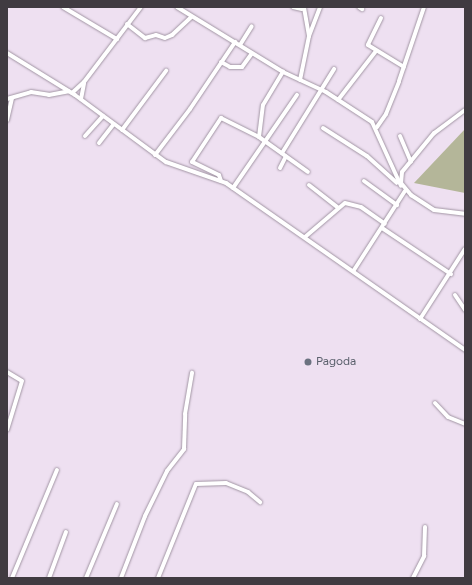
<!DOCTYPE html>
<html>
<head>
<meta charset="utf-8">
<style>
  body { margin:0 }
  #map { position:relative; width:472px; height:585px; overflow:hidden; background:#eee0f1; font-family:Figtree,sans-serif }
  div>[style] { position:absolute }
  .green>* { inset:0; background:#b4b699 }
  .roads { filter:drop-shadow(0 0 1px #a295a4) drop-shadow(0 0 1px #a295a4) }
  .street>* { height:4px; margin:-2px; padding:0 2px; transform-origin:2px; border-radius:2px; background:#fff }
  .dots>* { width:11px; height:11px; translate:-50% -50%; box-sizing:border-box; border:2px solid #eee0f1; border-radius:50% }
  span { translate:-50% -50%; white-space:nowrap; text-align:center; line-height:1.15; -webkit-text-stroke:3px #eee0f1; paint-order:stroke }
  .worship-label { font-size:12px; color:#5b616d }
  .left { translate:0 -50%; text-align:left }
  .frame { position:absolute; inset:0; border:8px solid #403b41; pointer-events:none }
</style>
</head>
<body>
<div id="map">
  <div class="green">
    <div style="clip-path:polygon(465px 129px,465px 193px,414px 183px)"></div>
  </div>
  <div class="roads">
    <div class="street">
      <div style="left:63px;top:7px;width:63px;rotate:30.7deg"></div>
      <div style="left:177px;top:7px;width:124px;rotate:31.5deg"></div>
      <div style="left:283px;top:72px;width:47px;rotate:24.9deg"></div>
      <div style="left:326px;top:92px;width:55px;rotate:33.1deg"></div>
      <div style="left:372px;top:122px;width:70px;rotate:65.6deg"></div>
      <div style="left:293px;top:7px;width:9px;rotate:13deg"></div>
      <div style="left:359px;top:7px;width:4px;rotate:34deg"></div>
      <div style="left:381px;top:18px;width:30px;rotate:116deg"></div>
      <div style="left:368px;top:45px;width:42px;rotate:31.4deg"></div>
      <div style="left:127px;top:24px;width:23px;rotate:38deg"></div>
      <div style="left:145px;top:38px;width:11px;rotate:-15deg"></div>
      <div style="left:156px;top:35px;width:9px;rotate:18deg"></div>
      <div style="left:165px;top:38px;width:8px;rotate:-23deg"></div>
      <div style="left:172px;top:35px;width:26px;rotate:-43deg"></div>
      <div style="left:309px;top:36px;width:31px;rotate:-69deg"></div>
      <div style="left:240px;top:45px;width:22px;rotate:-58deg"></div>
      <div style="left:7px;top:53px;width:80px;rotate:31.7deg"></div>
      <div style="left:75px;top:95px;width:113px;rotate:36.4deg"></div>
      <div style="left:166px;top:162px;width:64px;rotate:19.3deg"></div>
      <div style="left:226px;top:183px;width:292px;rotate:34.9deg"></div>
      <div style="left:221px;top:62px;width:10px;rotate:29deg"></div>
      <div style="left:230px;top:67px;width:12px"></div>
      <div style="left:242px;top:67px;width:17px;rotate:-54deg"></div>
      <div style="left:300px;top:80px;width:45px;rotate:-78.4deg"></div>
      <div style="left:309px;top:36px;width:29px;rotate:-100deg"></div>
      <div style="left:72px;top:93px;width:16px;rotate:-43deg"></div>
      <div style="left:84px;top:82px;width:94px;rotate:-52.8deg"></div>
      <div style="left:7px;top:99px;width:25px;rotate:-16deg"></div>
      <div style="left:31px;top:92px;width:18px;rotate:9deg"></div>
      <div style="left:49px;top:95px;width:20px;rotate:-11deg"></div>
      <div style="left:81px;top:99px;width:16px;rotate:-79deg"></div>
      <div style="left:338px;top:100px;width:62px;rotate:-52.2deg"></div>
      <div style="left:465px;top:110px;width:39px;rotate:143deg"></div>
      <div style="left:434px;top:133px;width:50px;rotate:129.4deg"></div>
      <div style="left:402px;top:172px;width:11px;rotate:95deg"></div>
      <div style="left:401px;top:183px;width:16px;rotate:50deg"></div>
      <div style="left:411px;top:195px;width:27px;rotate:33deg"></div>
      <div style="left:434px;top:210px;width:31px;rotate:7deg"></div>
      <div style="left:7px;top:120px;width:22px;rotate:-77deg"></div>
      <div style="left:377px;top:127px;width:16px;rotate:-55deg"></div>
      <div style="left:386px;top:114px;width:35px;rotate:-68deg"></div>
      <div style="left:399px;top:81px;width:78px;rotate:-71.3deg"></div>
      <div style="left:323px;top:128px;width:52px;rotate:32.5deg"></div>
      <div style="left:367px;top:156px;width:40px;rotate:42deg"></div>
      <div style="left:122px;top:130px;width:74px;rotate:-53.3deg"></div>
      <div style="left:85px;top:136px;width:27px;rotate:-48deg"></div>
      <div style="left:400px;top:136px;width:28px;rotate:67deg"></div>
      <div style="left:259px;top:137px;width:32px;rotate:-83deg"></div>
      <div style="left:263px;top:105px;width:39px;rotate:-59deg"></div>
      <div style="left:99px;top:143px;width:24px;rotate:-52deg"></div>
      <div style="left:282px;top:153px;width:99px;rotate:-58.2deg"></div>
      <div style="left:155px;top:155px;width:58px;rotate:-52.7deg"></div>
      <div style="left:190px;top:109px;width:81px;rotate:-56.1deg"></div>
      <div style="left:280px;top:168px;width:13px;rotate:-63deg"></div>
      <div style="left:221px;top:181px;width:6px;rotate:-108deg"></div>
      <div style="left:219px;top:175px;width:30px;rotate:-154deg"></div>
      <div style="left:192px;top:162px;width:53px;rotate:-56.6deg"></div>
      <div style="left:221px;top:118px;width:42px;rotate:26.6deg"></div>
      <div style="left:259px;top:137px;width:60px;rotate:35.5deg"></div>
      <div style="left:364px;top:181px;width:41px;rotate:36deg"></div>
      <div style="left:309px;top:185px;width:36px;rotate:38deg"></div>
      <div style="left:233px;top:188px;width:113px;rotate:-55.5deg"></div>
      <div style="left:382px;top:228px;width:83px;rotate:33.7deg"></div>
      <div style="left:305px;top:237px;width:52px;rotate:-40.4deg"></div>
      <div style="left:345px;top:203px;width:16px;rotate:14deg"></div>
      <div style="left:361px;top:207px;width:29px;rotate:35deg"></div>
      <div style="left:354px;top:270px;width:94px;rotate:-57.2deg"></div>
      <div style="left:455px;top:295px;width:18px;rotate:56deg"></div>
      <div style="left:420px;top:319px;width:83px;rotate:-57.3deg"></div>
      <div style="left:7px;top:372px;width:17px;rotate:31deg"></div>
      <div style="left:22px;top:381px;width:51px;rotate:107deg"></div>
      <div style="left:435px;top:403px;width:19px;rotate:47deg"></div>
      <div style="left:448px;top:417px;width:18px;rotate:22deg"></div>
      <div style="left:12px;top:578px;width:117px;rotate:-67.4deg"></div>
      <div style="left:49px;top:578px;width:49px;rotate:-69.7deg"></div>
      <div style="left:86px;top:578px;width:80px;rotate:-67.3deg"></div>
      <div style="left:121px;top:578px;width:66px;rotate:-68.8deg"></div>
      <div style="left:145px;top:516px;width:50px;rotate:-63.9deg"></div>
      <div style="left:167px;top:471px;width:28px;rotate:-52deg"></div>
      <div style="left:184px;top:449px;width:35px;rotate:-88deg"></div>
      <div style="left:185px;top:414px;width:42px;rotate:-80.3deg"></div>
      <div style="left:158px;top:578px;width:101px;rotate:-68deg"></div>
      <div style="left:196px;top:484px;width:30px;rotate:-2deg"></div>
      <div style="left:226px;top:483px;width:24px;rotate:22deg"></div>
      <div style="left:248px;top:492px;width:16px;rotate:40deg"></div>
      <div style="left:413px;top:578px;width:25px;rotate:-63deg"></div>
      <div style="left:424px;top:556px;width:29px;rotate:-88deg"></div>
    </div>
  </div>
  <div class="dots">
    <div style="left:308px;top:362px;background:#6b7280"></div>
  </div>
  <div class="worship-label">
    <span class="left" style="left:316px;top:362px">Pagoda</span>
  </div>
  <div class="frame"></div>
</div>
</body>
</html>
